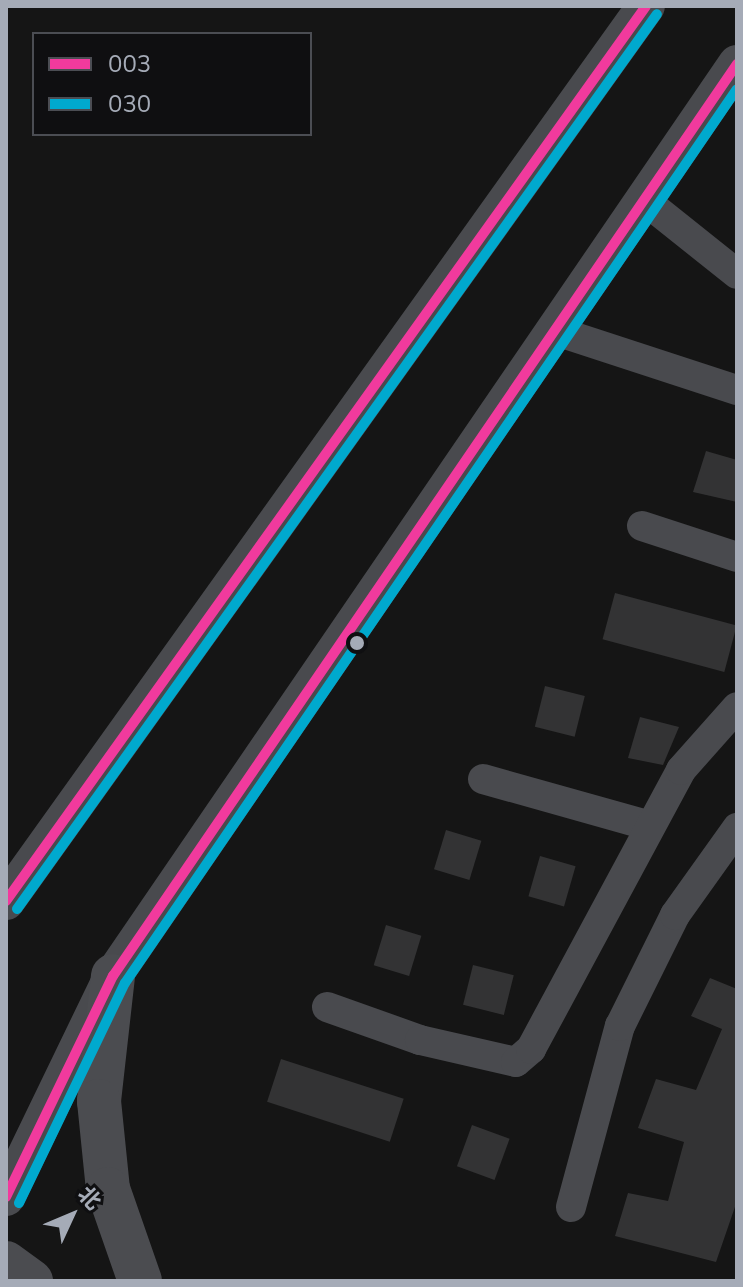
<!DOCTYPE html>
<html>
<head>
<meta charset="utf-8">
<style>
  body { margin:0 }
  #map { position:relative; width:743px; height:1287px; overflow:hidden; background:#151515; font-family:"Nunito Sans","Noto Sans SC",sans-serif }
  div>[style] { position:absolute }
  .building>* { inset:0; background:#333334; transform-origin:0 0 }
  .minor>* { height:30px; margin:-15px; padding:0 15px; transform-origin:15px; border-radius:15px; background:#494a4e }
  .tertiary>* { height:38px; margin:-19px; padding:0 19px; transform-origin:19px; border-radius:19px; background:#494a4e }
  .trunk>* { height:44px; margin:-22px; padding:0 22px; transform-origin:22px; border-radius:22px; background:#4b4c50 }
  .bus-1>* { height:10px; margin:-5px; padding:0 5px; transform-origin:5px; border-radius:5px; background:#f13a9d }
  .bus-2>* { height:10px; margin:-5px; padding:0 5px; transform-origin:5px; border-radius:5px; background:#00a9ce }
  .dots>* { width:22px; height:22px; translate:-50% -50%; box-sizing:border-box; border:4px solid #0f0f11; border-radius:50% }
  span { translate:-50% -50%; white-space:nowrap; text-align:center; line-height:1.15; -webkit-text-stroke:6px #0f0f11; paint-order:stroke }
  .frame { position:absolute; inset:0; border:8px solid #a5abb7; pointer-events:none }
  .legend { position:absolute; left:32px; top:32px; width:280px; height:104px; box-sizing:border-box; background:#0f0f11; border:2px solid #4b4d53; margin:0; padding:10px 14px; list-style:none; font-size:24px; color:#a5abb7 }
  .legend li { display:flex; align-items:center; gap:16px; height:40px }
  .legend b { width:40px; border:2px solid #4b4d53 }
  .north { position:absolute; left:32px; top:1175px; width:80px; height:80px; -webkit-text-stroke:6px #0f0f11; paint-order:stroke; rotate:46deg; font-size:22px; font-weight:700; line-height:32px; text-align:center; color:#a5abb7 }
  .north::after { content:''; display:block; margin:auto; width:28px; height:36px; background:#a5abb7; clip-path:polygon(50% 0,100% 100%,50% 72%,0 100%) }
</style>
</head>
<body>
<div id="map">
  <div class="building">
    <div style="clip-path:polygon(706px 451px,737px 460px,737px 502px,693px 492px)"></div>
    <div style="left:615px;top:593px;width:126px;height:48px;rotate:15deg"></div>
    <div style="left:545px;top:686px;width:41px;height:42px;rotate:14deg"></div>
    <div style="clip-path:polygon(640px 717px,679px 727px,663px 765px,628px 758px)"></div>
    <div style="left:446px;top:830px;width:37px;height:41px;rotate:17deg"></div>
    <div style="left:540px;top:856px;width:37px;height:42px;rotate:16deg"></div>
    <div style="left:386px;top:925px;width:37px;height:42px;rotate:17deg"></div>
    <div style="left:473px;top:965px;width:42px;height:41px;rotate:14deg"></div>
    <div style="clip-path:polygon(710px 978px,737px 989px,737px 1201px,716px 1262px,615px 1236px,628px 1193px,668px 1201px,684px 1142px,638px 1128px,656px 1079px,696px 1090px,722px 1029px,691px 1016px)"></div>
    <div style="left:281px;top:1059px;width:129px;height:45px;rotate:18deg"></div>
    <div style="left:472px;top:1125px;width:40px;height:44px;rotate:20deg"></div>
  </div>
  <div class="minor">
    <div style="left:643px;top:199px;width:120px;rotate:38.6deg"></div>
    <div style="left:553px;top:330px;width:194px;rotate:18.1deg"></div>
    <div style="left:642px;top:526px;width:100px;rotate:18.1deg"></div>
    <div style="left:483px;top:779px;width:173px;rotate:15.7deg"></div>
    <div style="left:327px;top:1007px;width:99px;rotate:19.5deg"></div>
    <div style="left:420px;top:1040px;width:98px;rotate:12.9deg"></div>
    <div style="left:516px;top:1062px;width:20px;rotate:-41deg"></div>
    <div style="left:531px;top:1049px;width:317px;rotate:-61.7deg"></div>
    <div style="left:681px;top:770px;width:84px;rotate:-48.4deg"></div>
    <div style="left:571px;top:1207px;width:188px;rotate:-74.9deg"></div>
    <div style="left:620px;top:1026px;width:124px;rotate:-63.6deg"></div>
    <div style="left:675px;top:915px;width:107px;rotate:-54.5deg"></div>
  </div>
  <div class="tertiary">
    <div style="left:6px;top:901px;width:1100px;rotate:-54.43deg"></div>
    <div style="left:6px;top:1197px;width:246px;rotate:-64.2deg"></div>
    <div style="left:113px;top:976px;width:1105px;rotate:-55.62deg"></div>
  </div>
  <div class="trunk">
    <div style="left:113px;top:976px;width:126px;rotate:96.4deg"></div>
    <div style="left:99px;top:1101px;width:88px;rotate:84.2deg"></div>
    <div style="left:108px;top:1189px;width:97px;rotate:70.8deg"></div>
    <div style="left:6px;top:1263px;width:31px;rotate:36deg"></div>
  </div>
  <div class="bus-1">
    <div style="left:6px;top:901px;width:1100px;rotate:-54.43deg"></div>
    <div style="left:6px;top:1197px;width:246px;rotate:-64.2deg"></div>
    <div style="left:113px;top:976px;width:1105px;rotate:-55.62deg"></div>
  </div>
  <div class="bus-2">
    <div style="left:17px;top:909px;width:1100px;rotate:-54.43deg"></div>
    <div style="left:19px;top:1203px;width:244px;rotate:-64.3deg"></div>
    <div style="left:125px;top:983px;width:1083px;rotate:-55.61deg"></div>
  </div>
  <div class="dots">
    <div style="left:357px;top:643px;background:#a5abb7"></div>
  </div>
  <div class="frame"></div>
  <ul class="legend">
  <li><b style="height:10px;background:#f13a9d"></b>003</li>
  <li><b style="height:10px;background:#00a9ce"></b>030</li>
  </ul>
  <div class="north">北</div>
</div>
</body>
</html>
